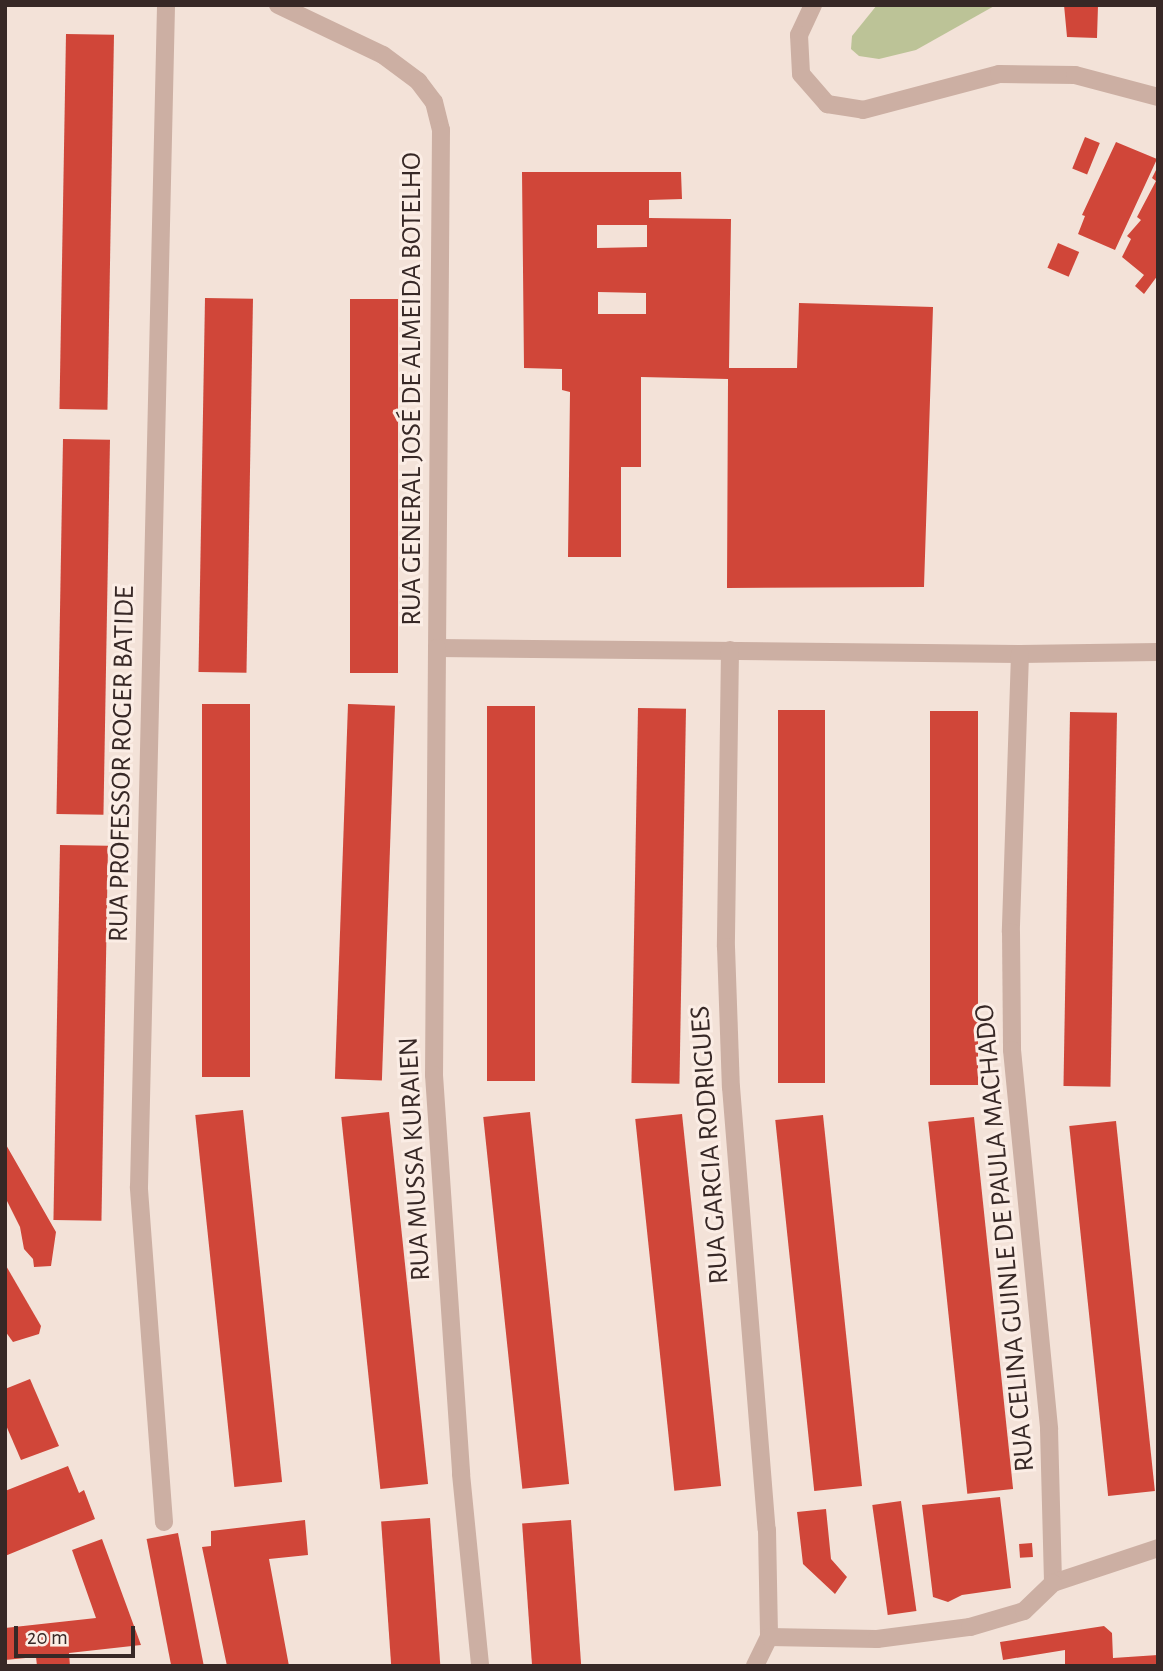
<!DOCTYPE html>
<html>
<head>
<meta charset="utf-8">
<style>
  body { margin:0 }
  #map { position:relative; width:1163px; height:1671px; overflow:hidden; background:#f3e2d8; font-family:"Alegreya Sans",sans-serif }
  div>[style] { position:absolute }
  .green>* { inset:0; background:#bcc397 }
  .building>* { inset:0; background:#d04639; transform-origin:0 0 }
  .street>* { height:18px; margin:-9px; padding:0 9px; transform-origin:9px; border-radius:9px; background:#ccafa3 }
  span { translate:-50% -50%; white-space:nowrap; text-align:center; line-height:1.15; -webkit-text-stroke:6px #fbede5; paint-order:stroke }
  .street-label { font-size:28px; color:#372826 }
  .frame { position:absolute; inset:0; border:7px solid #372826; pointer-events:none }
  .scale { position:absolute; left:14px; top:1626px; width:121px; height:32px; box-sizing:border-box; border:4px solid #372826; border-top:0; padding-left:9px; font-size:21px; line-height:24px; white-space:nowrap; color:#372826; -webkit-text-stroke:5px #fbede5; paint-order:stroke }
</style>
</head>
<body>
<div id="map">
  <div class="green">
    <div style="clip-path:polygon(877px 5px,996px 5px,916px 50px,879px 59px,859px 56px,851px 49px,852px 36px)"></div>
  </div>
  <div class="building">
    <div style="clip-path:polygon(1064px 5px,1098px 5px,1097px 38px,1067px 37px)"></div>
    <div style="left:66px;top:34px;width:48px;height:375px;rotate:1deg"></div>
    <div style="left:1085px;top:137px;width:16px;height:34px;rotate:22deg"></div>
    <div style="clip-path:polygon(1116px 142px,1157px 159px,1115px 250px,1078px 234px,1085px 216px,1082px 215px)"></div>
    <div style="clip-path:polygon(1158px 166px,1158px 275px,1144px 294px,1135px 286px,1144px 275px,1122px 257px,1131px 239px,1127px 236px,1141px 220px,1137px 217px,1156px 181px,1152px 178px)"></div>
    <div style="clip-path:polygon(evenodd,522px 172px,681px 172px,682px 199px,649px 200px,649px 218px,731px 219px,729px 368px,797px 368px,799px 303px,933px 307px,924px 587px,727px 588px,728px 379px,641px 377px,641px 467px,621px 467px,621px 557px,568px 557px,570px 392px,562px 390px,562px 369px,524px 368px,522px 172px,597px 225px,647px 225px,647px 247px,597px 248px,597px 225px,522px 172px,598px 292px,646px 293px,646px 314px,598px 314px,598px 292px)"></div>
    <div style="left:1058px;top:243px;width:23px;height:27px;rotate:23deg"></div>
    <div style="left:205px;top:298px;width:48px;height:374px;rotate:1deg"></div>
    <div style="left:350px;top:299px;width:48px;height:374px"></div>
    <div style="left:63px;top:439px;width:47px;height:375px;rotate:1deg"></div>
    <div style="left:202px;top:704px;width:48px;height:373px"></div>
    <div style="left:348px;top:704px;width:47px;height:375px;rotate:2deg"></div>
    <div style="left:487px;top:706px;width:48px;height:375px"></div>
    <div style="left:638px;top:708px;width:48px;height:375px;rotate:1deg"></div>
    <div style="left:778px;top:710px;width:47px;height:373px"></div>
    <div style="left:930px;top:711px;width:48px;height:374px"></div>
    <div style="left:1070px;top:712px;width:47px;height:374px;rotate:1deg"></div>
    <div style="left:60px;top:845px;width:48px;height:375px;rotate:1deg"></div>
    <div style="left:243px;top:1110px;width:374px;height:48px;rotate:84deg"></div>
    <div style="left:389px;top:1112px;width:374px;height:48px;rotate:84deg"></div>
    <div style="left:530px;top:1112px;width:374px;height:47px;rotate:84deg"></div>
    <div style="left:682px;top:1114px;width:374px;height:47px;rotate:84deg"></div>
    <div style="left:823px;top:1115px;width:373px;height:48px;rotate:84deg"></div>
    <div style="left:974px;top:1117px;width:374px;height:46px;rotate:84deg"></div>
    <div style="left:1116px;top:1121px;width:372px;height:47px;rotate:84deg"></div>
    <div style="clip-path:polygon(5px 1143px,56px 1232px,51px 1266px,34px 1267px,33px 1259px,24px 1249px,20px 1227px,5px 1197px)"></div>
    <div style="clip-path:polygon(5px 1264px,41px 1326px,39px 1334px,13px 1342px,5px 1331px)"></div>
    <div style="clip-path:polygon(30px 1379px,59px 1446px,21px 1460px,5px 1423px,5px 1389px)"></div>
    <div style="clip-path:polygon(68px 1466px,79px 1493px,84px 1490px,95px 1519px,5px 1556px,5px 1491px)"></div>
    <div style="clip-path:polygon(1000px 1497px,1011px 1588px,962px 1595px,948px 1602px,933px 1597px,922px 1505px)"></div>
    <div style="left:901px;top:1501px;width:111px;height:29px;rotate:82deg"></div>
    <div style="clip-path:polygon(826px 1509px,831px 1559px,847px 1577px,835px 1594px,803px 1564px,797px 1512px)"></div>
    <div style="left:430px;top:1518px;width:148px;height:49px;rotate:86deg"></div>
    <div style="clip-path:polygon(305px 1520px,308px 1555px,269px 1559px,289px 1666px,227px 1666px,202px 1547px,211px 1546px,211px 1531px)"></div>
    <div style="left:571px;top:1520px;width:146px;height:49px;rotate:86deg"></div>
    <div style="left:178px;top:1533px;width:136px;height:32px;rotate:79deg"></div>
    <div style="clip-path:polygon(102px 1539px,141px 1645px,69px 1653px,70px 1666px,37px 1666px,36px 1657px,5px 1660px,5px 1628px,96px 1618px,72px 1550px)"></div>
    <div style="left:1032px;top:1543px;width:14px;height:13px;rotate:86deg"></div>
    <div style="clip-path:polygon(1104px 1626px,1112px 1633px,1113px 1658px,1158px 1655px,1158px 1666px,1065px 1666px,1065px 1650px,1003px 1660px,1000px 1642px)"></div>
  </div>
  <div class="street">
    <div style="left:278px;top:5px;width:116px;rotate:25.5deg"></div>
    <div style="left:383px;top:55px;width:44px;rotate:36.6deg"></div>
    <div style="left:418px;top:81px;width:26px;rotate:53deg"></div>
    <div style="left:434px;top:102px;width:29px;rotate:76deg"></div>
    <div style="left:441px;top:130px;width:518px;rotate:90.44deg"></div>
    <div style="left:437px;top:648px;width:583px;rotate:0.59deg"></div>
    <div style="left:1020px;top:654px;width:138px;rotate:-0.8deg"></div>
    <div style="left:813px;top:5px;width:33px;rotate:115deg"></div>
    <div style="left:799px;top:35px;width:39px;rotate:87deg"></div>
    <div style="left:801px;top:74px;width:40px;rotate:49deg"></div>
    <div style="left:827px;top:104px;width:36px;rotate:9deg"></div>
    <div style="left:863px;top:110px;width:141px;rotate:-14.8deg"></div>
    <div style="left:999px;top:74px;width:76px;rotate:0.8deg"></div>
    <div style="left:1075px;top:75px;width:86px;rotate:14.8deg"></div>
    <div style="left:437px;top:648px;width:427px;rotate:90.4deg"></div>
    <div style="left:434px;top:1075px;width:400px;rotate:86.1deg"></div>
    <div style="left:461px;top:1474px;width:193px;rotate:84.3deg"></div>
    <div style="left:730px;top:650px;width:297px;rotate:90.8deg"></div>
    <div style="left:726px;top:947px;width:140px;rotate:88deg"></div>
    <div style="left:731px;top:1087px;width:444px;rotate:85.4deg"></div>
    <div style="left:767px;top:1530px;width:107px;rotate:88.9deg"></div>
    <div style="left:769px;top:1637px;width:32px;rotate:116deg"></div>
    <div style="left:1020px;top:654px;width:278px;rotate:91.9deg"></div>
    <div style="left:1011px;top:932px;width:118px;rotate:89.5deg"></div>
    <div style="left:1012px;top:1050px;width:381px;rotate:84.4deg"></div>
    <div style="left:1049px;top:1429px;width:154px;rotate:88.5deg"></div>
    <div style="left:1053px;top:1583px;width:111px;rotate:-18.4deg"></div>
    <div style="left:164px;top:1522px;width:336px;rotate:-94.3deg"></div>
    <div style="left:139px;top:1187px;width:1182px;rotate:-88.69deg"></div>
    <div style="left:769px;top:1637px;width:108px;rotate:1.1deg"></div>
    <div style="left:877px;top:1639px;width:94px;rotate:-7.4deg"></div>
    <div style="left:970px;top:1627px;width:56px;rotate:-16.5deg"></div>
    <div style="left:1024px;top:1611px;width:40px;rotate:-44deg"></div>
  </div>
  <div class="street-label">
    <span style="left:412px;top:389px;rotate:-90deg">RUA GENERAL JOSÉ DE ALMEIDA BOTELHO</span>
    <span style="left:122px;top:764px;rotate:-89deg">RUA PROFESSOR ROGER BATIDE</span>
    <span style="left:710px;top:1145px;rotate:-94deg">RUA GARCIA RODRIGUES</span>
    <span style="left:415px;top:1159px;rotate:-93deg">RUA MUSSA KURAIEN</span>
    <span style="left:1005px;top:1238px;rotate:-95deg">RUA CELINA GUINLE DE PAULA MACHADO</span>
  </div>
  <div class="frame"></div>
  <div class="scale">20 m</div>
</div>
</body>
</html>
